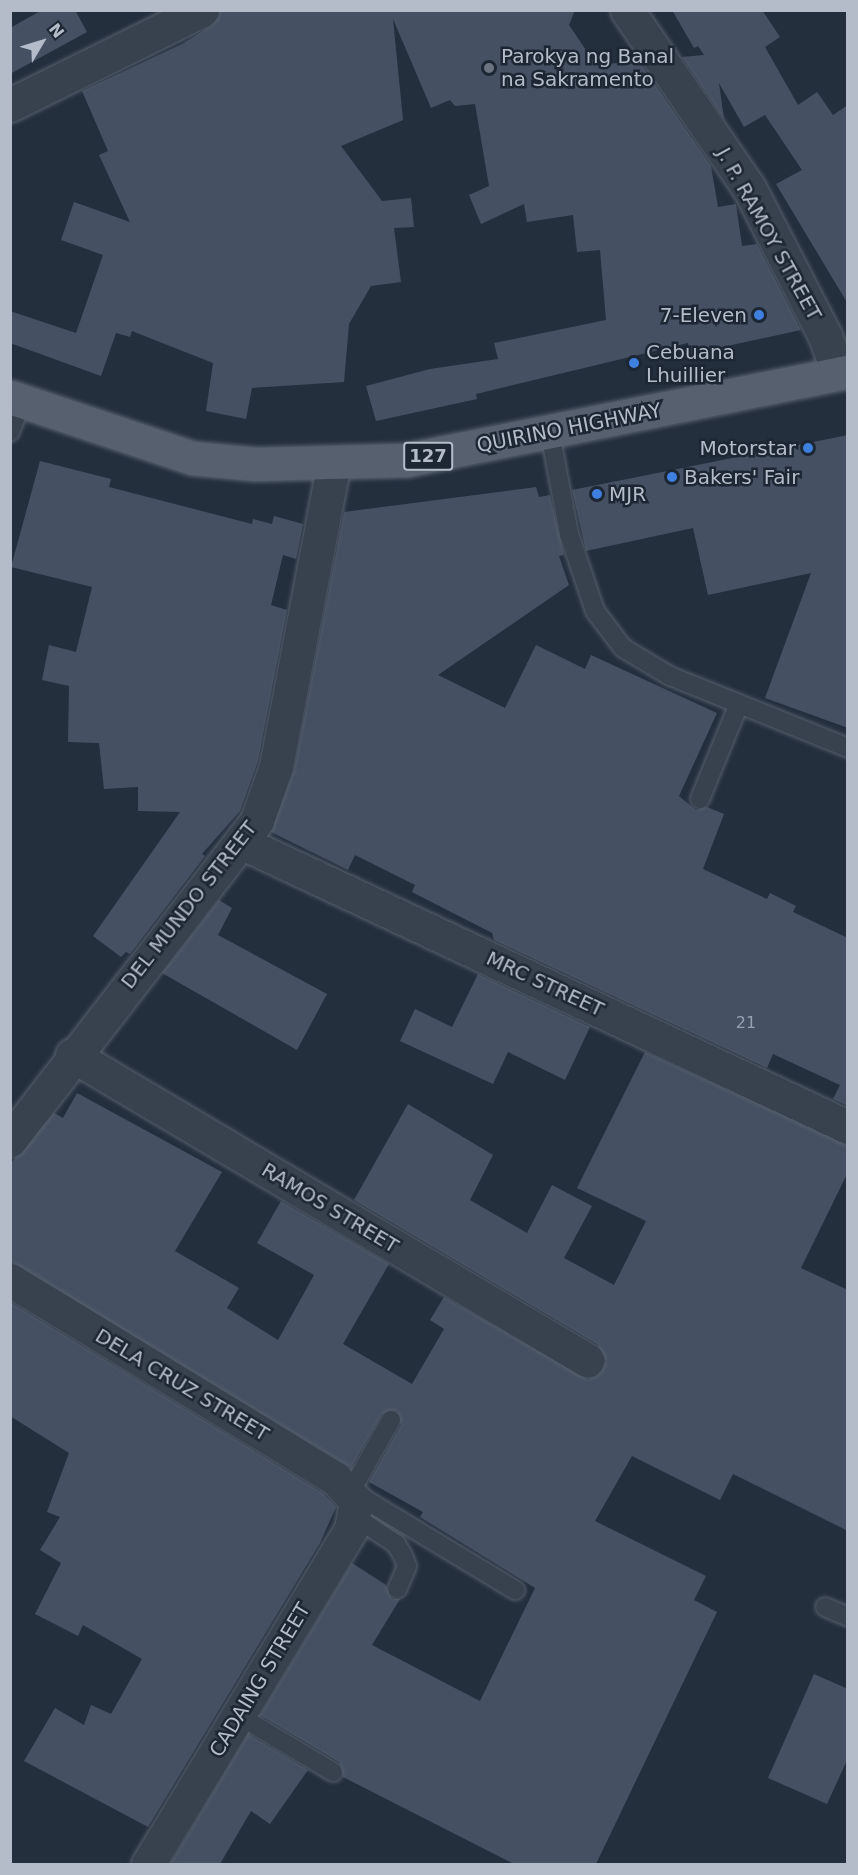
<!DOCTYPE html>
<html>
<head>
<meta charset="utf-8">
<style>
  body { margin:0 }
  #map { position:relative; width:858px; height:1875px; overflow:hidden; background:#242f3e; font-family:"DejaVu Sans",sans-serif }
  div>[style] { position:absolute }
  .building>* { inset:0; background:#455162 }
  .roads { filter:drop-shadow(0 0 2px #565f6c) drop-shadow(0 0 2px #565f6c) }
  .service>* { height:18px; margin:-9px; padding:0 9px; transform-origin:9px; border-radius:9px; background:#38414e }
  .minor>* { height:33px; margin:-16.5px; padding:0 16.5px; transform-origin:16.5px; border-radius:16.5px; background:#38414e }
  .tertiary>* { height:33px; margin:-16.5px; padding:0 16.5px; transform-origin:16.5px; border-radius:16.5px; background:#38414e }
  .primary>* { height:33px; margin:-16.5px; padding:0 16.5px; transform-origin:16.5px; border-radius:16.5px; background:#56606e }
  .dots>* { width:16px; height:16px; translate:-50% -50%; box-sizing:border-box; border:3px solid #1d2633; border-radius:50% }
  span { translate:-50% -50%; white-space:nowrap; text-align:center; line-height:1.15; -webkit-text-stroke:5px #1d2633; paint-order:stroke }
  .number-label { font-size:16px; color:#98a1af }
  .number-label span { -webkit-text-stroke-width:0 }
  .shield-label span { padding:2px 4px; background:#1d2633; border:2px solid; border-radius:4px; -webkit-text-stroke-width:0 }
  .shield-label { font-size:18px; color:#b4bcc9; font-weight:700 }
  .poi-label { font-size:20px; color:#b4bcc9 }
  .left { translate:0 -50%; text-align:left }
  .right { translate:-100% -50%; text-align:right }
  .street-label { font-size:20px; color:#b4bcc9 }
  .frame { position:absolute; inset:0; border:12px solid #b4bcc9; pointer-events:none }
  .north { position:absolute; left:12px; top:12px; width:60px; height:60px; -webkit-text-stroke:4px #1d2633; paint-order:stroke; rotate:52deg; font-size:16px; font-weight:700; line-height:24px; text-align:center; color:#b4bcc9 }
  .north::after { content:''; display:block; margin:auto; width:21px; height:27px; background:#b4bcc9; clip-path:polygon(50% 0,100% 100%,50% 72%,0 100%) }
</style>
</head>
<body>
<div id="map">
  <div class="building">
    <div style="clip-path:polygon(42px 10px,75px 10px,87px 32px,10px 74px,10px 28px)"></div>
    <div style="clip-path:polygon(221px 10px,575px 10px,569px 25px,596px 65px,639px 61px,711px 166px,718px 207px,736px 204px,742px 246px,757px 244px,801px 330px,690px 354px,688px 343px,476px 394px,477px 399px,376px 421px,366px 386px,430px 369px,498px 359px,494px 343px,606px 320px,600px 250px,577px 252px,573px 215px,527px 222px,524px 204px,481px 224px,469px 195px,489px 186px,475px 104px,455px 106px,450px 100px,431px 108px,393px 19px,403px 120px,341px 146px,382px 201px,411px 198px,414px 227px,394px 228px,401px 282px,371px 286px,349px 324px,344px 382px,252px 388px,246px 419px,206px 411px,213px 363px,132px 331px,130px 337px,116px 333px,101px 376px,10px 343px,10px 311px,76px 333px,103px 255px,61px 240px,74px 202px,130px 222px,99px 155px,108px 151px,82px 91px,182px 44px,211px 26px)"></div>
    <div style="clip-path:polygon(672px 10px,762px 10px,780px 37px,765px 47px,798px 105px,817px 92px,833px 115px,848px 105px,848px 304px,776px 184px,802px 170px,765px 115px,744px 127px,719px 83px,724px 119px,682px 57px,704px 55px,698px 46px,694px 48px)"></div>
    <div style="clip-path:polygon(848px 435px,848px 728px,765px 698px,811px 573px,708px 595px,693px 528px,586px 551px,572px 490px)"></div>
    <div style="clip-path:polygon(40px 461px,111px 479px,109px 487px,252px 524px,253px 519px,272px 524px,274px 516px,303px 524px,296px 559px,283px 555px,271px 605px,287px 610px,258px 761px,240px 811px,202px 854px,205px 856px,130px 954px,126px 952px,121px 957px,93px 936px,180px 812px,138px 811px,138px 787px,104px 789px,99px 743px,68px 742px,69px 686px,42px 680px,49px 645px,76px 652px,92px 587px,11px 567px)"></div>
    <div style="clip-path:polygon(536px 487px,539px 497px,550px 495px,564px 555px,559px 556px,569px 585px,438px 675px,505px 708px,536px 645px,585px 669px,591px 655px,717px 713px,679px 796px,696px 810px,707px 807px,724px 814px,703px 869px,767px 899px,770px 893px,796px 906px,793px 912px,848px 938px,848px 1106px,833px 1099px,840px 1085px,773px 1054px,767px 1068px,494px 940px,492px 933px,412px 892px,415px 885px,355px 855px,348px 870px,271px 832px,294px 770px,344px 512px)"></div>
    <div style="clip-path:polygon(219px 900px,232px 908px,218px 935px,327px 994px,297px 1050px,162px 973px)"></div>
    <div style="clip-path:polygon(478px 974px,590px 1027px,565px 1080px,508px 1052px,493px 1084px,400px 1041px,415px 1009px,452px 1027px)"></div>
    <div style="clip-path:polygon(645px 1052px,848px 1145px,848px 1172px,801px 1268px,848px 1290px,848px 1531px,733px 1474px,720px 1500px,632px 1456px,595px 1521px,706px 1576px,694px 1600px,717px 1612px,596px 1864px,514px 1864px,343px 1777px,339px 1762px,260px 1715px,352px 1563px,386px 1585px,392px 1599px,400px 1599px,372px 1645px,480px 1701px,535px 1588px,420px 1517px,423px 1512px,369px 1482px,401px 1425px,397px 1411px,382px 1414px,351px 1468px,10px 1261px,10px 1164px,54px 1113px,63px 1118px,77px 1093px,222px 1172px,175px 1251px,239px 1288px,227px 1308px,278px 1340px,314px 1275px,257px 1243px,281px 1201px,389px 1264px,343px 1344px,412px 1384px,444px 1329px,430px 1320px,444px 1297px,587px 1379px,597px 1376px,606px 1361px,597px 1344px,354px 1200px,408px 1104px,493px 1155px,470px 1200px,527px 1233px,552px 1185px,592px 1206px,564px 1258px,614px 1285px,646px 1221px,577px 1188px)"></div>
    <div style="clip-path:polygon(10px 1302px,323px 1493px,336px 1507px,320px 1543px,148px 1827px,24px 1761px,55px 1708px,84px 1725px,91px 1705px,111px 1714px,142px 1659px,83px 1625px,78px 1636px,35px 1614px,61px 1563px,40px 1550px,60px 1517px,47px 1512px,69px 1453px,10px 1416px)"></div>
    <div style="clip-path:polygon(814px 1674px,848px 1689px,848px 1758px,827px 1804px,768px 1778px)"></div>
    <div style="clip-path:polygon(248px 1734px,308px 1770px,270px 1824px,251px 1811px,220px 1864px,170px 1864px)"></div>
  </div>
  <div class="roads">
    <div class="service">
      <div style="left:10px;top:432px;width:33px;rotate:-69deg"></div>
      <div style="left:550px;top:433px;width:103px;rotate:79.3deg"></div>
      <div style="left:569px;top:534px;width:81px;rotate:71.3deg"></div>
      <div style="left:595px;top:611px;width:46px;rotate:52.9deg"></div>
      <div style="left:623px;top:648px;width:55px;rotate:30.8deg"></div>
      <div style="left:670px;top:676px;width:192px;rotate:22deg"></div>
      <div style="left:700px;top:799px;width:103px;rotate:-67.7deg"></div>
      <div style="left:391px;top:1420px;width:81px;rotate:119.4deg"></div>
      <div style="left:351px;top:1491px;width:192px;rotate:31.1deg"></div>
      <div style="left:355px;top:1517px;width:49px;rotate:33.4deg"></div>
      <div style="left:396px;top:1544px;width:12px;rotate:59deg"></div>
      <div style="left:402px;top:1554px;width:13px;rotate:67deg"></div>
      <div style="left:407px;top:1566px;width:25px;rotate:113deg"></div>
      <div style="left:825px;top:1607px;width:25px;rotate:23deg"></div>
      <div style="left:238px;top:1715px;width:111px;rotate:31deg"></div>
    </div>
    <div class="minor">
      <div style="left:10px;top:105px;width:214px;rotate:-26.3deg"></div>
      <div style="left:243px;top:843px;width:668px;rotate:25.15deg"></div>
      <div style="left:72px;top:1055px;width:599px;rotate:30.64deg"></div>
      <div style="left:10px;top:1140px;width:404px;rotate:-52.3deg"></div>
      <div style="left:257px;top:820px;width:57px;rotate:-70.6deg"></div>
      <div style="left:276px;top:766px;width:309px;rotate:-79.2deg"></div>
      <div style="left:10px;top:1280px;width:381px;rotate:31.4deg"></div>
      <div style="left:335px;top:1478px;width:31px;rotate:48deg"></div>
      <div style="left:356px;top:1501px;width:28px;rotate:100deg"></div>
      <div style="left:351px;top:1529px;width:392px;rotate:121.2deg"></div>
    </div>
    <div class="tertiary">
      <div style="left:627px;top:10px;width:216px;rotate:55.6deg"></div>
      <div style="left:749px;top:188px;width:166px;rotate:62.8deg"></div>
      <div style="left:825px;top:336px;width:40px;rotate:69.8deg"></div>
    </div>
    <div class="primary">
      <div style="left:10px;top:397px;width:192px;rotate:18.5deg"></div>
      <div style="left:192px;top:458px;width:64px;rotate:5.4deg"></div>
      <div style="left:256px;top:464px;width:150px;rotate:-1.5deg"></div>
      <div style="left:406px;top:460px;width:451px;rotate:-11.3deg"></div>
    </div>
  </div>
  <div class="dots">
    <div style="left:489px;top:68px;background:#6b7280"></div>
    <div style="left:759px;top:315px;background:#3f7fe0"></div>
    <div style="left:634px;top:363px;background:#3f7fe0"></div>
    <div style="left:808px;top:448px;background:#3f7fe0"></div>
    <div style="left:672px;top:477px;background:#3f7fe0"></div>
    <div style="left:597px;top:494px;background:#3f7fe0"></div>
  </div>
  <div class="number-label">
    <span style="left:746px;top:1023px">21</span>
  </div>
  <div class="shield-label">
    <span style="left:428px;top:456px">127</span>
  </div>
  <div class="poi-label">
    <span class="left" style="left:501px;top:68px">Parokya ng Banal<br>na Sakramento</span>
    <span class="right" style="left:747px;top:315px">7-Eleven</span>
    <span class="left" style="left:646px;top:364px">Cebuana<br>Lhuillier</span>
    <span class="right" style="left:796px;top:448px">Motorstar</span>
    <span class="left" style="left:684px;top:477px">Bakers' Fair</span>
    <span class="left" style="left:609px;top:494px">MJR</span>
  </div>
  <div class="street-label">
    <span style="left:769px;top:234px;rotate:61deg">J. P. RAMOY STREET</span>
    <span style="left:569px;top:428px;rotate:-11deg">QUIRINO HIGHWAY</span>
    <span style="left:189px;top:905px;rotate:-52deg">DEL MUNDO STREET</span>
    <span style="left:545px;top:984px;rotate:25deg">MRC STREET</span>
    <span style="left:330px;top:1208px;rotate:31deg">RAMOS STREET</span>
    <span style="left:182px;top:1385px;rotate:31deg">DELA CRUZ STREET</span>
    <span style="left:260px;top:1680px;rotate:-59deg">CADAING STREET</span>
  </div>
  <div class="frame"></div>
  <div class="north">N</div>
</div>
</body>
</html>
